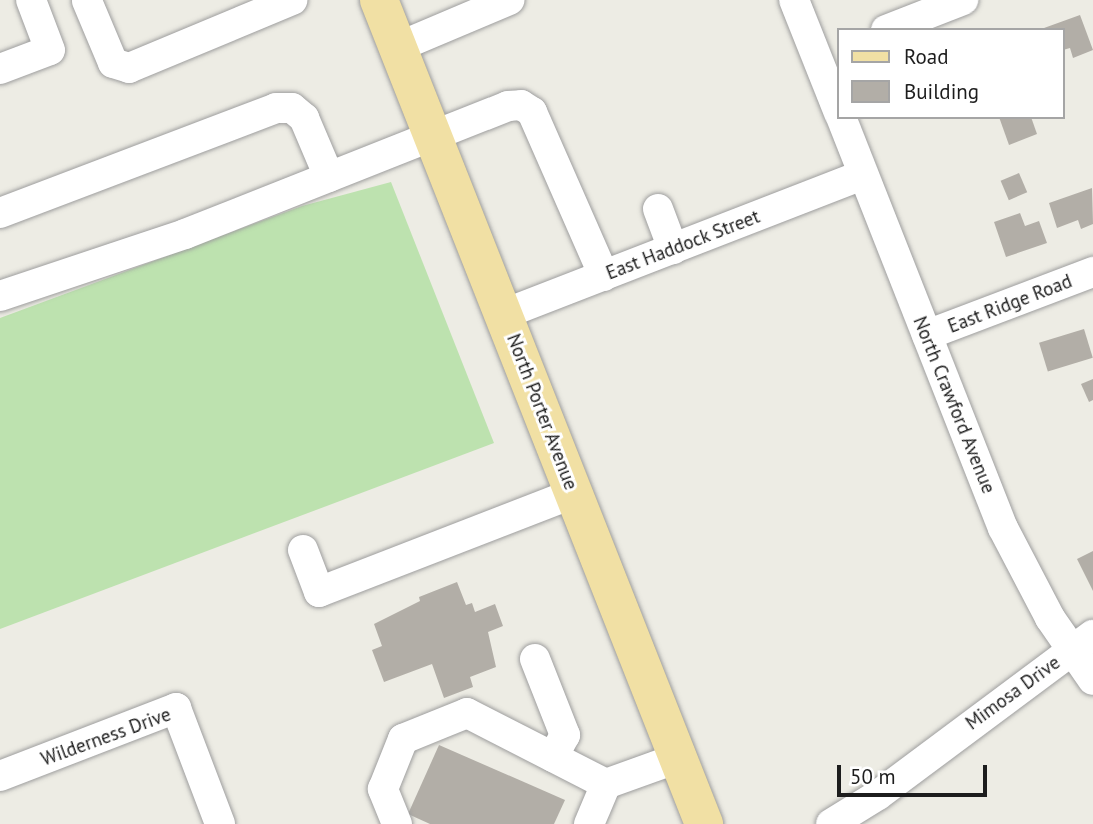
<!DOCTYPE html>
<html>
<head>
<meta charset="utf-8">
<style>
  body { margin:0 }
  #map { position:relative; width:1093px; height:824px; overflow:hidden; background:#edece4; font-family:"PT Sans",sans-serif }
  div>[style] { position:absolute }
  .grass>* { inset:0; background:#bde2af }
  .building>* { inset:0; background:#b2aea7; transform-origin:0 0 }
  .roads { filter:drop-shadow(0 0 2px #9e9e9e) drop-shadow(0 0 2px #9e9e9e) }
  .minor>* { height:30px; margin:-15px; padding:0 15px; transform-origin:15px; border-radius:15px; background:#fff }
  .major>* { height:38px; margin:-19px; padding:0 19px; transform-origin:19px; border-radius:19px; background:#f1e0a4 }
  span { translate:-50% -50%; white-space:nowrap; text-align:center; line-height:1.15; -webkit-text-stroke:6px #fff; paint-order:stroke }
  .street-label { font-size:19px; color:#1d1d1d }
  .legend { position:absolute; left:837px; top:28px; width:228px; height:91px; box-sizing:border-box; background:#fff; border:2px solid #a5a5a5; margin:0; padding:9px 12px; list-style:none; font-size:21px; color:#1d1d1d }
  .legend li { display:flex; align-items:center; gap:14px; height:35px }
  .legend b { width:35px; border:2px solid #a5a5a5 }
  .scale { position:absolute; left:837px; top:765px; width:150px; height:32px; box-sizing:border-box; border:4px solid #1d1d1d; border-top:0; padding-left:9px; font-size:21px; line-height:24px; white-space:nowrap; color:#1d1d1d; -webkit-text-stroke:5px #fff; paint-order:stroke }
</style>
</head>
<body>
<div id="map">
  <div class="grass">
    <div style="clip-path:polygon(391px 182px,494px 443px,0 629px,0 318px,302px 206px)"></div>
  </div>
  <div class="building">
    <div style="clip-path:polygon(1080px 15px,1093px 50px,1073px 58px,1070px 48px,1063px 50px,1063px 30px,1044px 28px)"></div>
    <div style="clip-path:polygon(999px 117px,1031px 117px,1037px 134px,1009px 145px)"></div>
    <div style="left:1019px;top:173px;width:21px;height:20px;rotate:67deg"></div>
    <div style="clip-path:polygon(1092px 188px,1093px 224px,1081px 229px,1078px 220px,1057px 228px,1049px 203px)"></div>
    <div style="clip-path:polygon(1020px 213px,1025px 226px,1039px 221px,1047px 243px,1006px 257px,994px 222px)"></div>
    <div style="left:1084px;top:329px;width:30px;height:47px;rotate:73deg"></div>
    <div style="clip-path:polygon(1093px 379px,1093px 400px,1089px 402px,1081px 384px)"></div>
    <div style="clip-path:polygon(1093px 551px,1093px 591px,1077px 559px)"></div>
    <div style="clip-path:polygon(457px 582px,466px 605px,472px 603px,475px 612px,495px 604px,503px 626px,488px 632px,496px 667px,470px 677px,473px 687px,444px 698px,432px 664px,384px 682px,372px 650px,382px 646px,374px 624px,420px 601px,419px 597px)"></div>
    <div style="clip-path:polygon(439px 745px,565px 800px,554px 824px,430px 824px,408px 814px)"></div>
  </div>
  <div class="roads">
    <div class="minor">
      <div style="left:794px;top:0;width:122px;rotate:68.3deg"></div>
      <div style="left:87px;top:1px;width:67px;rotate:67.2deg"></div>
      <div style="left:113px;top:63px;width:17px;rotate:17deg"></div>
      <div style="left:129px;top:68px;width:177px;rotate:-22.6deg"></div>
      <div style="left:886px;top:30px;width:83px;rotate:-21.3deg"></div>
      <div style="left:398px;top:47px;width:121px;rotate:-22.9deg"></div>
      <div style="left:0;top:69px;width:53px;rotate:-20.8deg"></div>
      <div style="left:50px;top:50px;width:53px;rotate:-110.8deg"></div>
      <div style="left:841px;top:117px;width:442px;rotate:68.5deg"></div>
      <div style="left:1003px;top:528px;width:102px;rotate:62.4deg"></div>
      <div style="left:1050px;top:618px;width:75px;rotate:55.3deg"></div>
      <div style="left:658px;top:209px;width:43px;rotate:69.4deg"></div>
      <div style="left:0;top:213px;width:295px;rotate:-20.8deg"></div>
      <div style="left:276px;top:108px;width:16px"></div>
      <div style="left:292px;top:108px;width:16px;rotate:40deg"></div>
      <div style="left:304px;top:118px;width:64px;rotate:67deg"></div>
      <div style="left:0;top:296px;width:195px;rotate:-18.5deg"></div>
      <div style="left:185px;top:234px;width:347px;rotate:-21.6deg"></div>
      <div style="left:508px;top:106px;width:13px;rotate:-4deg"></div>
      <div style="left:521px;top:105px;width:13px;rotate:32deg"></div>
      <div style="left:532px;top:112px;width:179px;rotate:66.3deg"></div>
      <div style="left:504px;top:314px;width:385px;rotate:-21.2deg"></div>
      <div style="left:927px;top:335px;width:178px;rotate:-20.8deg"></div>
      <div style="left:303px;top:550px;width:45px;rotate:69.1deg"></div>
      <div style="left:319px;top:592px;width:274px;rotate:-21.2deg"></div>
      <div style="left:535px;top:659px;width:82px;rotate:68.5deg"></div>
      <div style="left:565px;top:735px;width:25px;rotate:119deg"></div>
      <div style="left:0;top:776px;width:189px;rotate:-21.1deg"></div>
      <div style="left:176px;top:708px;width:124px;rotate:69.2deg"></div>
      <div style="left:397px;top:824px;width:38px;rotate:-112deg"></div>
      <div style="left:383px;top:789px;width:54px;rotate:-68.2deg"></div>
      <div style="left:403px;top:739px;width:69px;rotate:-22.1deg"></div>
      <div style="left:467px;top:713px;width:156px;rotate:27.1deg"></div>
      <div style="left:589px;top:824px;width:43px;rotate:-67deg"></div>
      <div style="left:606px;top:784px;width:77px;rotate:-19.9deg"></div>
      <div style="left:831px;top:824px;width:55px;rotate:-31.7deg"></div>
      <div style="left:878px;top:795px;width:268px;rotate:-36.7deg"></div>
    </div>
    <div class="major">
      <div style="left:379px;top:0;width:886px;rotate:68.47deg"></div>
    </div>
  </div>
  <div class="street-label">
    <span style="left:683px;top:245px;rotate:-21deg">East Haddock Street</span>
    <span style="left:1010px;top:304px;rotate:-21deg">East Ridge Road</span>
    <span style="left:954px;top:405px;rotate:68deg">North Crawford Avenue</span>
    <span style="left:542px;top:412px;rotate:69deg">North Porter Avenue</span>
    <span style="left:1013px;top:693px;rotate:-36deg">Mimosa Drive</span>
    <span style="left:106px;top:737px;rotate:-20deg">Wilderness Drive</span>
  </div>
  <ul class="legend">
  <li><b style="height:9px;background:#f1e0a4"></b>Road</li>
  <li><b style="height:19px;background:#b2aea7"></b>Building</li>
  </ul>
  <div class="scale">50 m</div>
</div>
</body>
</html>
